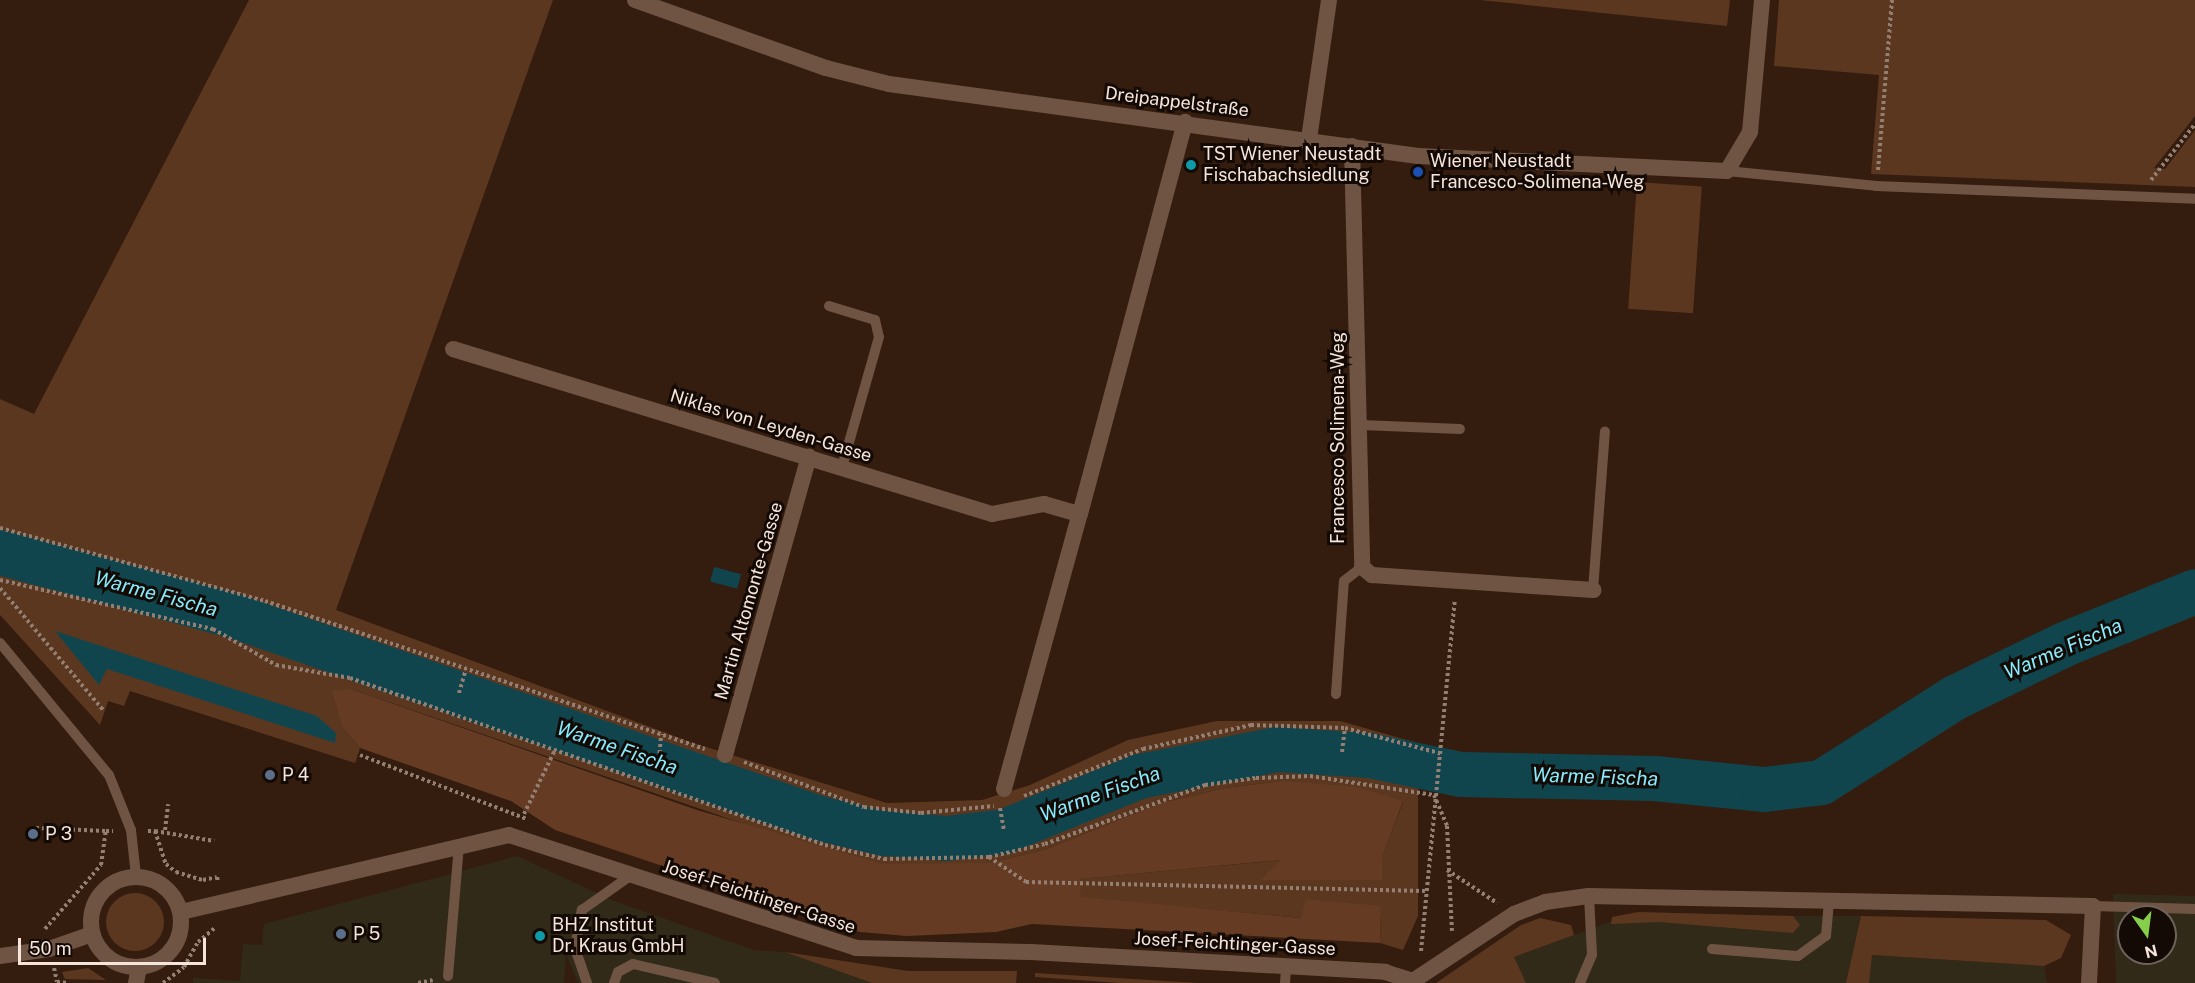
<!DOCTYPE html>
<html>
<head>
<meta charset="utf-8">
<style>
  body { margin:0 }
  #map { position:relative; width:2195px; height:983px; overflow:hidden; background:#341d0e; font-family:"Public Sans",sans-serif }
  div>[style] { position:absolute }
  .commercial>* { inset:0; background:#322a19 }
  .green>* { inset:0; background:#5c3720; transform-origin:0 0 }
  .round { border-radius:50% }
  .forest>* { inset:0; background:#653c23 }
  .water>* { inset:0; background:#11454e; transform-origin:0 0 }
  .river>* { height:45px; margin:-22.5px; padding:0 22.5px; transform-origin:22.5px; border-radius:22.5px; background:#11454e }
  .path>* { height:4px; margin-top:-2px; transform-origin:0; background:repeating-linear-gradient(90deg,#947f73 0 3px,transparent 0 6px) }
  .service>* { height:10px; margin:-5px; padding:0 5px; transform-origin:5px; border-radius:5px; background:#6f5444 }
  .minor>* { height:16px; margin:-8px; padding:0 8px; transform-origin:8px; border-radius:8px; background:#6f5444 }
  .minor>.ring { margin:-8px; padding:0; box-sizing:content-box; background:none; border:16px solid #6f5444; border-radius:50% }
  .dots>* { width:16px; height:16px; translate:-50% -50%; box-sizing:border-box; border:3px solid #140a05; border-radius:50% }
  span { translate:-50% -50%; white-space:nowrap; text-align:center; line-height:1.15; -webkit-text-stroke:6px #140a05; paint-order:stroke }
  .street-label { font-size:18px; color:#f6e5dc }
  .poi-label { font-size:18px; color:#f6e5dc }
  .left { translate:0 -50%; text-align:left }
  .water-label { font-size:20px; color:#85ebfd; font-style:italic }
  .north { position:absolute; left:2117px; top:905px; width:60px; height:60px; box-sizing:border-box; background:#140a05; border:2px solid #6e625b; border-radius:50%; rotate:166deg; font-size:16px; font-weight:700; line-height:24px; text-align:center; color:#f6e5dc }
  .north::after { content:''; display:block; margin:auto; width:21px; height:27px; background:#87cf4a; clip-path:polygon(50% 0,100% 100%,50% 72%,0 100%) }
  .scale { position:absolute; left:18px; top:938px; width:188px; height:27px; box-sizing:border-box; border:3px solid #f6e5dc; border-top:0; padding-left:8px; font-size:18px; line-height:21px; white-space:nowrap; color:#f6e5dc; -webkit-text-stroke:4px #140a05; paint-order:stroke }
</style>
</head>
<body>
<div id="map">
  <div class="commercial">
    <div style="clip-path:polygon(517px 856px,614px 901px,754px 950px,785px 952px,872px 983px,578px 983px,566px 954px,564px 983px,193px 983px,193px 978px,240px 981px,243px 944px,262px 945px,264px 924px)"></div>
    <div style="clip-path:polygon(evenodd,2113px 894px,2195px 896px,2195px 983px,2116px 983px,2113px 894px,2129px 917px,2165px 917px,2165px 953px,2129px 953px,2129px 917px)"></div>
    <div style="clip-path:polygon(1638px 912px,1793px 916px,1861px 916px,1846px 983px,1525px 983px,1514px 957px)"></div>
    <div style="clip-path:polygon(1871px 955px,2044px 966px,2047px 983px,1869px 983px)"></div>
  </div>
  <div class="green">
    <div style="clip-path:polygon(249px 0,553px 0,336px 610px,693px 743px,887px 803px,982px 800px,1030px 785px,1128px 740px,1217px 721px,1340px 721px,1428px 746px,1418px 783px,1418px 916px,1403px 950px,1380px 943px,1381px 906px,1302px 918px,1081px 898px,1079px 879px,1282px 860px,1261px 879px,1382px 858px,1403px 802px,1282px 781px,1225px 788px,1161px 803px,1047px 849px,990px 863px,934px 867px,881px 864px,820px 850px,351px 689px,343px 728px,360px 748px,355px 763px,130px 691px,124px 706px,108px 701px,100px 725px,0 615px,0 399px,34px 414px)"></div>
    <div style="clip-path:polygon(1480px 0,1730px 0,1727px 26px)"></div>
    <div style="clip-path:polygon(1779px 0,2195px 0,2195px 116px,2154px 168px,2165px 169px,2195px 130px,2195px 187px,1871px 174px,1879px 75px,1774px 66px)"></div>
    <div style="left:1637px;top:182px;width:65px;height:127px;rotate:4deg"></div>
    <div class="round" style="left:106px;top:893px;width:58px;height:58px"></div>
    <div style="clip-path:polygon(1638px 912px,1793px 916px,1800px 925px,1793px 933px,1659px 922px,1611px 924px,1612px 917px)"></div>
    <div style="clip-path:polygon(1861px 916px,2046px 920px,2071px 935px,2061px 958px,2044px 966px,1872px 955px,1869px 983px,1846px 983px)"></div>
    <div style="clip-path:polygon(1540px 918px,1571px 925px,1574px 935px,1514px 957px,1526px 983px,1436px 983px,1521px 925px)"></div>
    <div style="clip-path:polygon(785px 952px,908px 971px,1017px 971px,1016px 983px,872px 983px)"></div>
    <div style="clip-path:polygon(88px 968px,106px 980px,65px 979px,62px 972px)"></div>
    <div style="clip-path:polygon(1035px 973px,1199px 983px,1120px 983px,1035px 977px)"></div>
  </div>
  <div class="forest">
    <div style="clip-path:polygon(351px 689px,697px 810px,882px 864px,990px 863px,1047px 849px,1161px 803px,1225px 788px,1282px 781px,1356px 787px,1403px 801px,1382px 858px,1382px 880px,1260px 880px,1281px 860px,1080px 879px,1081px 897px,1301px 918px,1306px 899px,1381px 906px,1380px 943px,1032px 924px,996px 932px,907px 936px,860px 932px,555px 830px,511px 801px,360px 748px,343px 728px,332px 691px)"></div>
  </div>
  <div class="water">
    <div style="left:714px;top:567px;width:28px;height:15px;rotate:15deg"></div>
    <div style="clip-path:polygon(55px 631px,317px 716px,336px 733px,335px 743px,107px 669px,99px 685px)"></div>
  </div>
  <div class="river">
    <div style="left:0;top:552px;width:240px;rotate:15.2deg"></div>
    <div style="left:232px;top:615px;width:621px;rotate:19.08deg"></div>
    <div style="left:819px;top:818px;width:66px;rotate:13.2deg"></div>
    <div style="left:883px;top:833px;width:63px;rotate:4.5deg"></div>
    <div style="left:946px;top:838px;width:58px;rotate:-6.9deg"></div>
    <div style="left:1004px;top:831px;width:146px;rotate:-22.2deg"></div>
    <div style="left:1139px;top:776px;width:140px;rotate:-11.1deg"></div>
    <div style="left:1276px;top:749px;width:93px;rotate:3.7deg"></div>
    <div style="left:1369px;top:755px;width:93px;rotate:11.8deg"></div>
    <div style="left:1460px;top:774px;width:194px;rotate:1.2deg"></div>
    <div style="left:1654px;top:778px;width:111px;rotate:5.7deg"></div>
    <div style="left:1764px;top:789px;width:57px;rotate:-7deg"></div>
    <div style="left:1821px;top:782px;width:159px;rotate:-32.4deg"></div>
    <div style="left:1955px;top:697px;width:121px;rotate:-25.9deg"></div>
    <div style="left:2064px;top:644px;width:141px;rotate:-22deg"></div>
  </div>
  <div class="path">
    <div style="left:1878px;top:170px;width:171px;rotate:-85.3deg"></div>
    <div style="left:2151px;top:180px;width:71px;rotate:-51.8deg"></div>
    <div style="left:0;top:528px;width:275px;rotate:15.4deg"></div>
    <div style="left:265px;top:601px;width:464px;rotate:18.6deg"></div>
    <div style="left:0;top:580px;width:219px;rotate:13deg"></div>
    <div style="left:213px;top:629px;width:73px;rotate:29.7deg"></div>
    <div style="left:276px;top:665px;width:75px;rotate:10deg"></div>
    <div style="left:350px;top:678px;width:504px;rotate:19.37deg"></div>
    <div style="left:825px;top:845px;width:61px;rotate:13.3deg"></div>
    <div style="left:884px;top:859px;width:105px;rotate:-1.1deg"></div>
    <div style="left:989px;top:857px;width:57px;rotate:-13.1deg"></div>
    <div style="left:1045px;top:844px;width:171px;rotate:-20.2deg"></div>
    <div style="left:1205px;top:785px;width:51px;rotate:-7.8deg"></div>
    <div style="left:1256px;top:778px;width:54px;rotate:-2.1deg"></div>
    <div style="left:1310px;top:776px;width:125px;rotate:8.7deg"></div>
    <div style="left:1434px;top:795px;width:34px;rotate:67deg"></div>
    <div style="left:1447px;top:826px;width:105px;rotate:87.3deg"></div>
    <div style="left:0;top:588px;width:161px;rotate:49.8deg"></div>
    <div style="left:459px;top:693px;width:25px;rotate:-74deg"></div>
    <div style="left:1342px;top:752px;width:23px;rotate:-83deg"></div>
    <div style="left:360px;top:755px;width:179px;rotate:21deg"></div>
    <div style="left:659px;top:759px;width:25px;rotate:-85deg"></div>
    <div style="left:744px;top:762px;width:128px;rotate:20.6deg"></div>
    <div style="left:864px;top:807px;width:57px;rotate:6deg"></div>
    <div style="left:921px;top:813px;width:73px;rotate:-5.5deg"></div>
    <div style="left:1024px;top:796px;width:128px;rotate:-21.6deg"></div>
    <div style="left:1143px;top:749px;width:111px;rotate:-12.5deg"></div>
    <div style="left:1251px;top:725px;width:94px;rotate:1.8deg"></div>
    <div style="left:1345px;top:728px;width:101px;rotate:14.9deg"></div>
    <div style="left:1000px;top:808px;width:23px;rotate:80deg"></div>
    <div style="left:524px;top:814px;width:71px;rotate:-64.2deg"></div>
    <div style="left:36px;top:828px;width:70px;rotate:2.5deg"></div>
    <div style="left:165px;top:830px;width:26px;rotate:-83deg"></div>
    <div style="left:148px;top:831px;width:7px"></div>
    <div style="left:155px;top:831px;width:35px;rotate:72deg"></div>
    <div style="left:166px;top:864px;width:13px;rotate:39deg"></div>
    <div style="left:176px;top:872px;width:28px;rotate:17deg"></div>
    <div style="left:203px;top:880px;width:14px;rotate:-12deg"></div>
    <div style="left:217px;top:877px;width:5px;rotate:79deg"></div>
    <div style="left:155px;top:831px;width:60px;rotate:9.6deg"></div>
    <div style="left:989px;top:857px;width:45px;rotate:34deg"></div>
    <div style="left:1026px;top:882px;width:399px;rotate:1.3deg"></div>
    <div style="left:1447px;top:870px;width:60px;rotate:33.4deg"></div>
    <div style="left:45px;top:929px;width:85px;rotate:-48.8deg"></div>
    <div style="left:101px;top:865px;width:34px;rotate:-82deg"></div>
    <div style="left:106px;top:831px;width:7px"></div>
    <div style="left:1421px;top:951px;width:352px;rotate:-84.5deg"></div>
    <div style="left:54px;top:968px;width:14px;rotate:78deg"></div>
    <div style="left:57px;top:982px;width:12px;rotate:5deg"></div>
    <div style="left:163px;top:983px;width:26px;rotate:-37deg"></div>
    <div style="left:184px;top:967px;width:29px;rotate:-61deg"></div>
    <div style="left:198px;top:942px;width:23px;rotate:-40deg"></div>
    <div style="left:418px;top:983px;width:15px;rotate:-11deg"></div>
  </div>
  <div class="service">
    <div style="left:1727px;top:171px;width:150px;rotate:5.7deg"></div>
    <div style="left:1876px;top:186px;width:319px;rotate:2.3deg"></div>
    <div style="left:829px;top:306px;width:48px;rotate:16.9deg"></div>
    <div style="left:875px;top:320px;width:17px;rotate:77deg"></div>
    <div style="left:879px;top:337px;width:135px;rotate:105.9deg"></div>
    <div style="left:1361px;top:425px;width:99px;rotate:2.3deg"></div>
    <div style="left:1593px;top:590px;width:159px;rotate:-85.7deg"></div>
    <div style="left:0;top:643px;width:171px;rotate:50.5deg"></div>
    <div style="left:109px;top:775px;width:59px;rotate:68.2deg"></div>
    <div style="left:131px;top:830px;width:46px;rotate:83.8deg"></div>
    <div style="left:1336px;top:694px;width:113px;rotate:-86deg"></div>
    <div style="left:1344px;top:581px;width:23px;rotate:-38deg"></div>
    <div style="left:2093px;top:906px;width:102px;rotate:1.7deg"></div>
    <div style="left:1712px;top:949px;width:86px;rotate:4.7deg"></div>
    <div style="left:1798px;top:956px;width:34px;rotate:-36deg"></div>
    <div style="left:1826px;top:936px;width:35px;rotate:-85deg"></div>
    <div style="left:448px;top:976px;width:132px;rotate:-85.2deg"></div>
    <div style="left:587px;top:983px;width:37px;rotate:-109deg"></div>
    <div style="left:575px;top:948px;width:39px;rotate:-80deg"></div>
    <div style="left:582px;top:910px;width:59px;rotate:-35.3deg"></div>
    <div style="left:614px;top:983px;width:12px;rotate:-70deg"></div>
    <div style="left:618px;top:972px;width:17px;rotate:-28deg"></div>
    <div style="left:633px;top:964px;width:84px;rotate:13deg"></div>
    <div style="left:1285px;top:983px;width:16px;rotate:-86deg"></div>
    <div style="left:1580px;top:983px;width:30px;rotate:-67deg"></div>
    <div style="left:1592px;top:955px;width:59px;rotate:-92.9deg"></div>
  </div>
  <div class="minor">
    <div style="left:635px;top:0;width:203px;rotate:19.6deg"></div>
    <div style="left:826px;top:68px;width:65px;rotate:14.3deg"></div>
    <div style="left:889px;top:84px;width:534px;rotate:7.75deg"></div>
    <div style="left:1418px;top:156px;width:309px;rotate:2.8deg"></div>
    <div style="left:1727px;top:171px;width:45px;rotate:-59.5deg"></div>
    <div style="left:1750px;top:132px;width:133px;rotate:-84.8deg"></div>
    <div style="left:1309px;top:139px;width:140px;rotate:-81.8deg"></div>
    <div style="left:1352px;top:146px;width:421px;rotate:88.6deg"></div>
    <div style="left:1362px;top:567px;width:13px;rotate:39deg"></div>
    <div style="left:1372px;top:575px;width:222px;rotate:3.9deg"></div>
    <div style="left:453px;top:349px;width:564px;rotate:17.02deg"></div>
    <div style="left:992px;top:514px;width:53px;rotate:-10.9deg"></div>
    <div style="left:1044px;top:504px;width:37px;rotate:16deg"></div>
    <div style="left:1080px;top:514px;width:406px;rotate:-75deg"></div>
    <div style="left:725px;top:755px;width:310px;rotate:-74.3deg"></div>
    <div style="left:1004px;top:789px;width:285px;rotate:-74.6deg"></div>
    <div class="ring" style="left:91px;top:877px;width:74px;height:74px"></div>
    <div style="left:181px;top:912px;width:337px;rotate:-13.2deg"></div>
    <div style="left:509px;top:835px;width:365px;rotate:18deg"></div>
    <div style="left:856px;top:948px;width:175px;rotate:1.3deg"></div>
    <div style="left:1031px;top:952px;width:355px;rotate:3.2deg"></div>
    <div style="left:1385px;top:972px;width:29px;rotate:18deg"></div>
    <div style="left:0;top:956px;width:49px;rotate:-8.1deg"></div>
    <div style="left:49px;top:949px;width:46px;rotate:-19.2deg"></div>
    <div style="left:1413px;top:981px;width:121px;rotate:-33.6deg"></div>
    <div style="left:1514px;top:914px;width:33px;rotate:-21deg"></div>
    <div style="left:1545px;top:902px;width:44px;rotate:-7.8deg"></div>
    <div style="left:1589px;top:896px;width:504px;rotate:1.14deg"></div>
    <div style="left:2093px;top:906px;width:77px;rotate:93deg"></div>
    <div style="left:136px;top:983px;width:15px;rotate:-79deg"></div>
  </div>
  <div class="dots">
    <div style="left:1191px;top:165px;background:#0f9aa8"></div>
    <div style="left:1418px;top:172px;background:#1a4fb4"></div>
    <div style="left:270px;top:775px;background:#5c6f8a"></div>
    <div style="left:33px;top:834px;background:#5c6f8a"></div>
    <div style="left:341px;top:934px;background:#5c6f8a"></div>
    <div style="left:540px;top:936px;background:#0f9aa8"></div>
  </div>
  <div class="street-label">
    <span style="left:1177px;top:102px;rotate:7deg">Dreipappelstraße</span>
    <span style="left:771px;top:426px;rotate:17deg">Niklas von Leyden-Gasse</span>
    <span style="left:1338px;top:438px;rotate:-90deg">Francesco Solimena-Weg</span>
    <span style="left:749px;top:601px;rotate:-74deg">Martin Altomonte-Gasse</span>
    <span style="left:759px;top:897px;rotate:18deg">Josef-Feichtinger-Gasse</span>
    <span style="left:1235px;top:944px;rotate:3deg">Josef-Feichtinger-Gasse</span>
  </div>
  <div class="poi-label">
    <span class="left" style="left:1203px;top:165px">TST Wiener Neustadt<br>Fischabachsiedlung</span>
    <span class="left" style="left:1430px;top:172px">Wiener Neustadt<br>Francesco-Solimena-Weg</span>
    <span class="left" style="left:282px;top:775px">P 4</span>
    <span class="left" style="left:45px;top:834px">P 3</span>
    <span class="left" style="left:552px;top:936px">BHZ Institut<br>Dr. Kraus GmbH</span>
    <span class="left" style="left:353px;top:934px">P 5</span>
  </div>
  <div class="water-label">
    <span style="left:156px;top:594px;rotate:15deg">Warme Fischa</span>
    <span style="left:2063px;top:649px;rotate:-23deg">Warme Fischa</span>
    <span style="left:617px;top:748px;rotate:19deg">Warme Fischa</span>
    <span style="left:1595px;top:777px;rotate:2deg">Warme Fischa</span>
    <span style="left:1100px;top:794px;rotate:-20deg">Warme Fischa</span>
  </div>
  <div class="north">N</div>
  <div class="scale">50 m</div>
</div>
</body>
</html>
